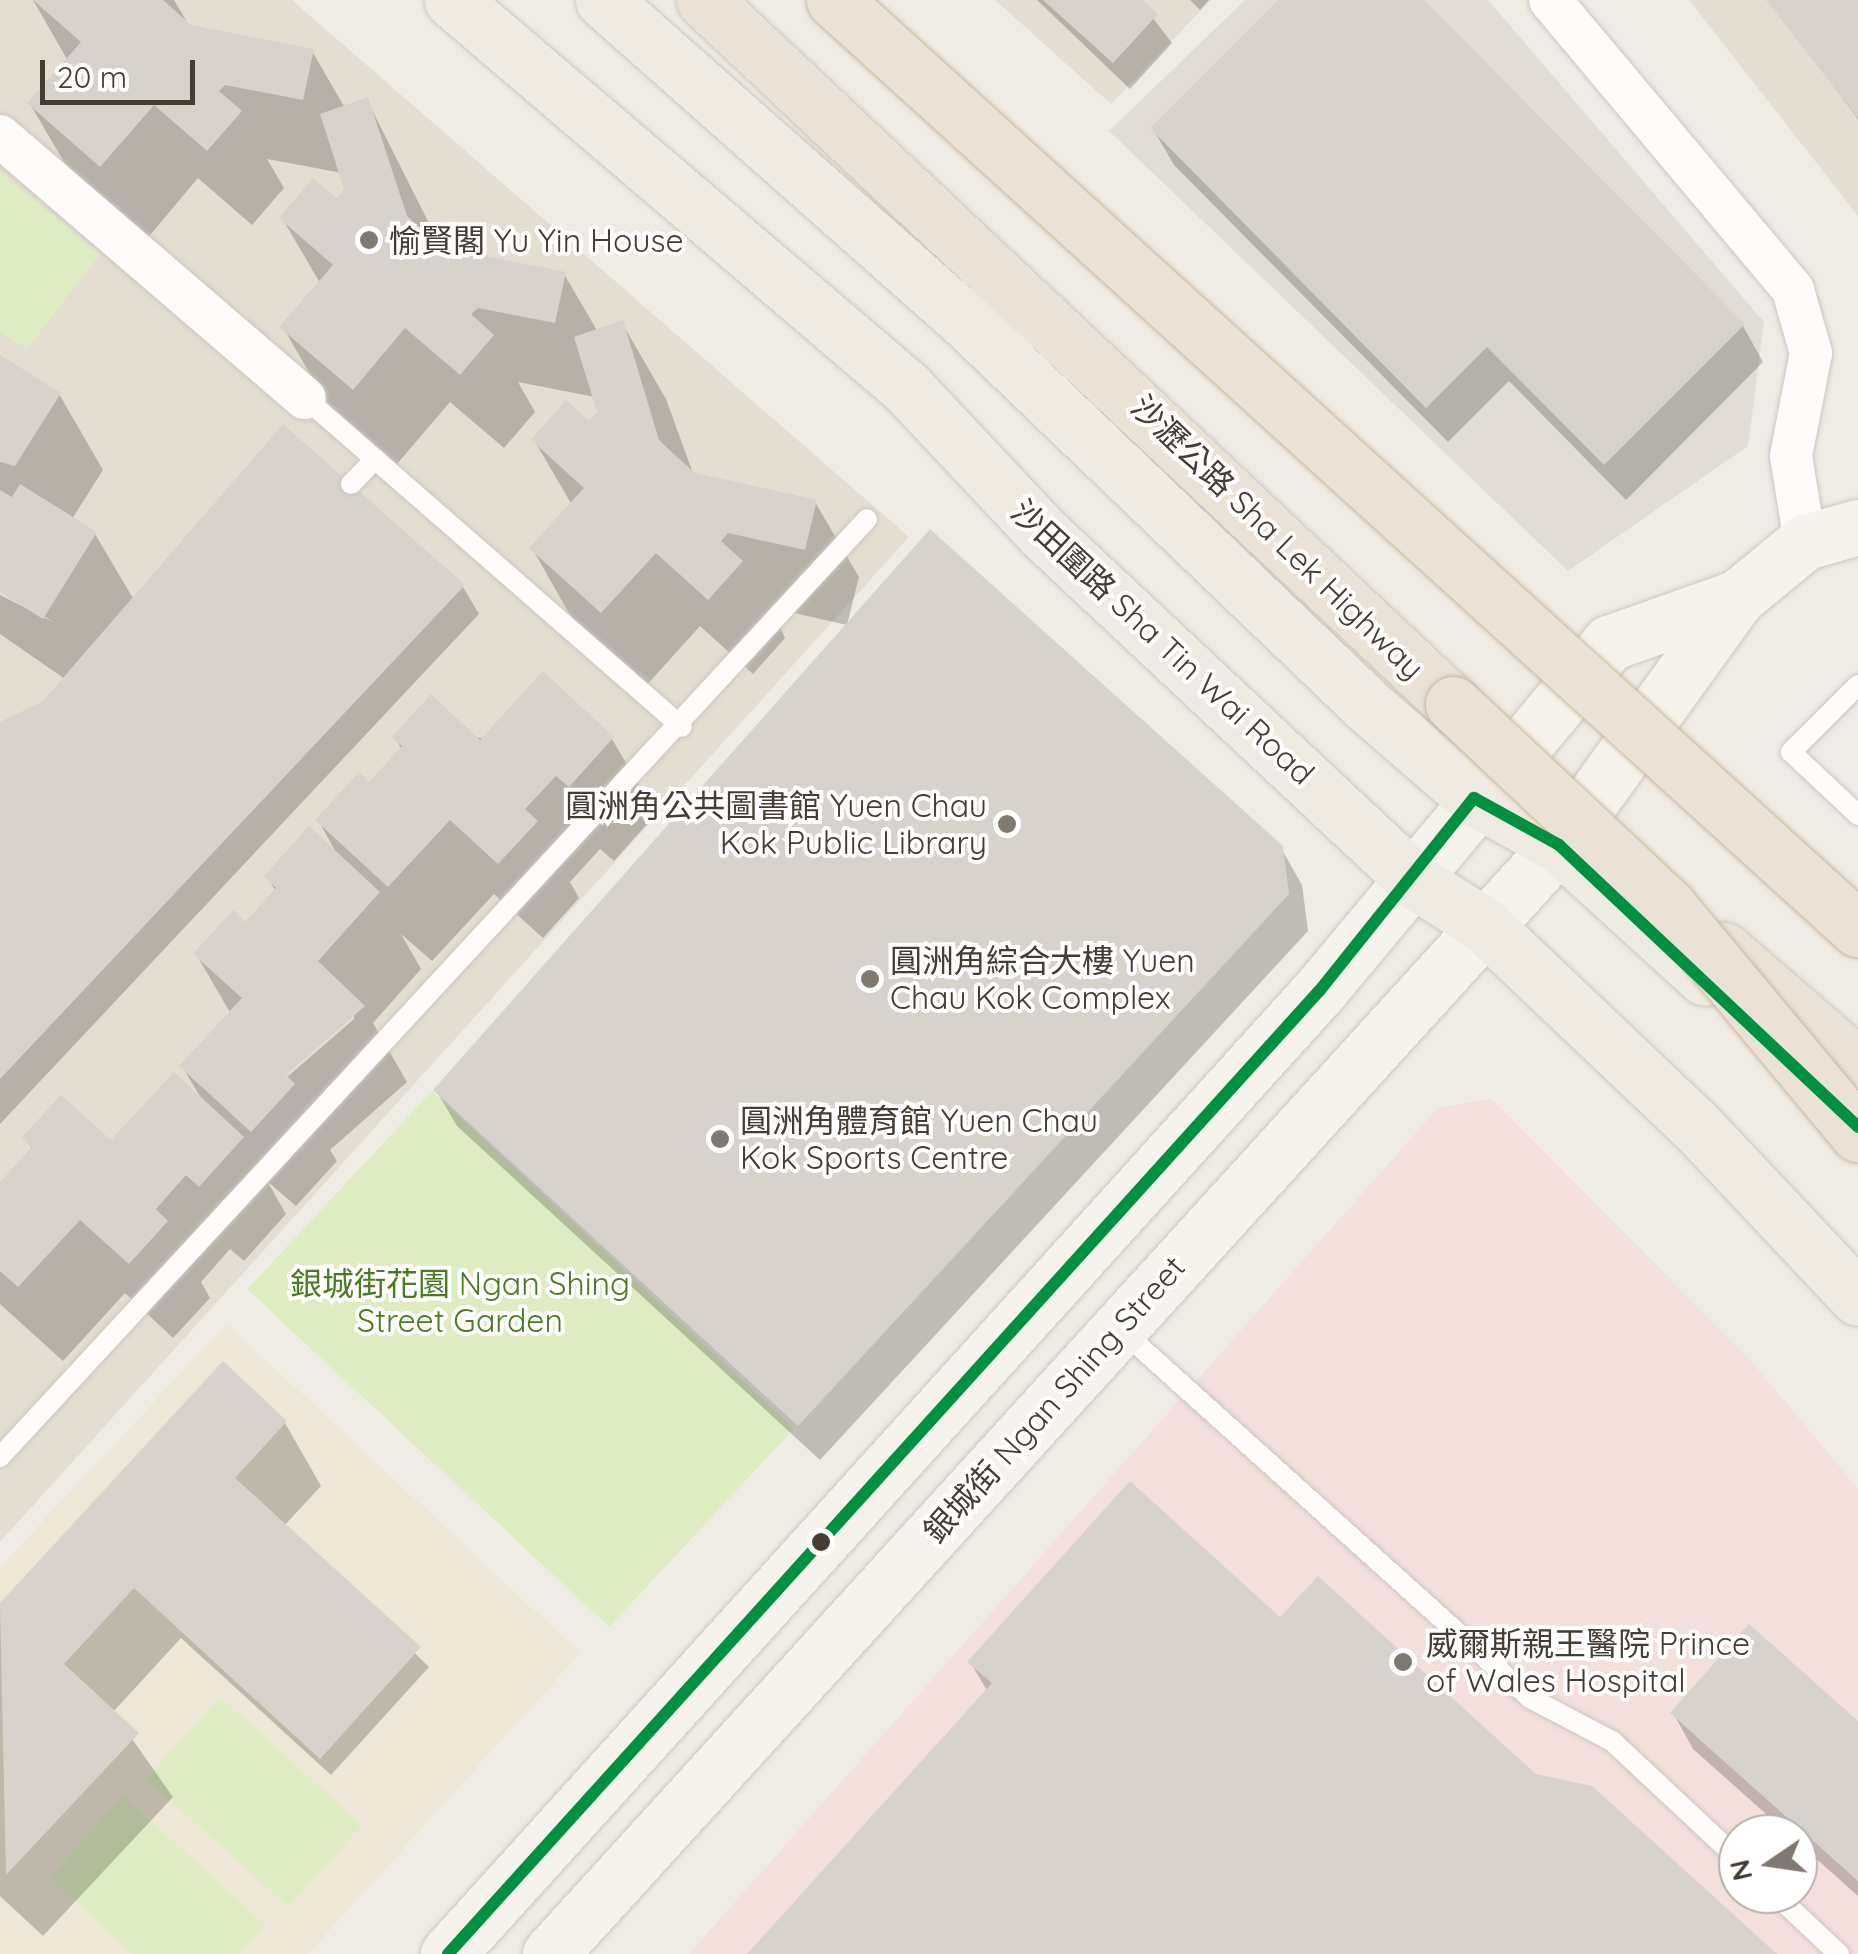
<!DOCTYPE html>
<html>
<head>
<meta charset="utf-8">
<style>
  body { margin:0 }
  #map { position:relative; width:1858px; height:1954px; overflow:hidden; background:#efebe5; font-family:Quicksand,"Noto Sans TC",sans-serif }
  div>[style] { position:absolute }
  .residential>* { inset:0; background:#e4ddd2 }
  .industrial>* { inset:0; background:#e2dcd6 }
  .education>* { inset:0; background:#eee6d6 }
  .medical>* { inset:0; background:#f3dfdb }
  .green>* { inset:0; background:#deecc2; transform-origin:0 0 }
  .shadow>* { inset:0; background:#0003 }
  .building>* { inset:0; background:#d7d2cc }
  .roads { filter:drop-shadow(0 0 2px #cbc7c1) drop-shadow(0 0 2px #cbc7c1) }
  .lane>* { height:20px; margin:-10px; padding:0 10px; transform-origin:10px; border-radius:10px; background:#fdfcfb }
  .street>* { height:42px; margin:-21px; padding:0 21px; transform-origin:21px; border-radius:21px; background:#fdfcfb }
  .secondary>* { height:55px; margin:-27.5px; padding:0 27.5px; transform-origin:27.5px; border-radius:27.5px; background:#f6f3ec }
  .primary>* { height:55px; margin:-27.5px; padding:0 27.5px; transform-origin:27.5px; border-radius:27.5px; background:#f0ebe2 }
  .highway>* { height:55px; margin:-27.5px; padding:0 27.5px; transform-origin:27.5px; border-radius:27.5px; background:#ebe2d7 }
  .bridges { filter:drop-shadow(0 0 2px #cab79e) drop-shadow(0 0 2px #cab79e) }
  .highway-bridge>* { height:55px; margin:-27.5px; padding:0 27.5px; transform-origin:27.5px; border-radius:27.5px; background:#ebe2d7 }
  .bus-1>* { height:12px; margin:-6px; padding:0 6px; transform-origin:6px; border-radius:6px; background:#009140 }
  .dots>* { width:28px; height:28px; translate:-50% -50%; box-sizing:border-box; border:5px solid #fff; border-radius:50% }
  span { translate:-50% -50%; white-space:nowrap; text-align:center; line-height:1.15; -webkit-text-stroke:8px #fff; paint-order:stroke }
  .poi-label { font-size:32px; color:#453c32 }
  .left { translate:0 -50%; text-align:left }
  .right { translate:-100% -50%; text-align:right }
  .street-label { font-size:32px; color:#453c32 }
  .park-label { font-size:32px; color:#497c1f }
  .north { position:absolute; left:1718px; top:1814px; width:100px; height:100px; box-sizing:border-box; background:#fff; border:2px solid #b5b1ad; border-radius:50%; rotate:257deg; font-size:28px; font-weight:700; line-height:40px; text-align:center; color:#453c32 }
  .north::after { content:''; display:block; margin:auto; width:35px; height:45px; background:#807971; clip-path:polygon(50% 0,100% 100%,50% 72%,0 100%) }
  .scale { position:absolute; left:40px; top:60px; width:155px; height:45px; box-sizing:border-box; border:5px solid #453c32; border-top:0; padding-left:12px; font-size:30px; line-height:35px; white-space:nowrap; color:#453c32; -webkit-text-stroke:8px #fff; paint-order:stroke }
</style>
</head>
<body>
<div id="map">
  <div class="residential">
    <div style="clip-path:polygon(0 0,292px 0,909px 537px,0 1542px)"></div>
    <div style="clip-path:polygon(995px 0,1211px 0,1111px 104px)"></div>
    <div style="clip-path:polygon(1689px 0,1858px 0,1858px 216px)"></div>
  </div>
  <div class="industrial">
    <div style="clip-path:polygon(1245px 0,1488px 0,1764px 322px,1748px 446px,1568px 571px,1109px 131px)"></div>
  </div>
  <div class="education">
    <div style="clip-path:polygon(227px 1324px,580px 1653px,308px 1954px,0 1954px,0 1567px)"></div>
  </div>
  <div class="medical">
    <div style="clip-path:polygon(evenodd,1492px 1099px,1751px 1361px,1858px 1489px,1858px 1954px,689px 1954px,1438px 1108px,1492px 1099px,1738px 1834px,1798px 1834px,1798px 1894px,1738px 1894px,1738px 1834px)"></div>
  </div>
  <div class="green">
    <div style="clip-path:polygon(0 171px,100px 254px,27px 349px,0 332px)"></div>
    <div style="left:432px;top:1091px;width:495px;height:271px;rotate:43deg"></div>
    <div style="left:220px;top:1697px;width:191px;height:110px;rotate:42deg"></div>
    <div style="clip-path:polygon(123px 1796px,265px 1925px,239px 1954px,133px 1954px,50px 1878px)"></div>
  </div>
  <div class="shadow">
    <div style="clip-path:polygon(33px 0,174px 0,190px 27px,312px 51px,345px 108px,367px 100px,443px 251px,564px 274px,598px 332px,622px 323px,666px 399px,694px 476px,815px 502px,859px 577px,847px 625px,772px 608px,785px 638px,753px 674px,700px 626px,645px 687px,575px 624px,532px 548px,572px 505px,534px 440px,589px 425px,599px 413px,595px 397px,518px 382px,535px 412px,504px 448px,450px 402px,397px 464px,326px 402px,283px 327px,320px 283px,282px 218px,337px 202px,347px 190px,342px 173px,267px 159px,284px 188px,252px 225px,198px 178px,145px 241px,74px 179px,30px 104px,68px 61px)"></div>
    <div style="clip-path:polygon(1037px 0,1139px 0,1172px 43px,1130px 89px)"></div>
    <div style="clip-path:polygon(1190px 0,1209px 0,1200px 10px)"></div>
    <div style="clip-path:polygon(1282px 0,1421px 0,1743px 326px,1763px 362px,1626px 500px,1509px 381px,1448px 442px,1174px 165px,1153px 129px)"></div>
    <div style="clip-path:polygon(1765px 0,1858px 0,1858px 119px,1769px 0)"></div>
    <div style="clip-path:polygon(0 358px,59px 394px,103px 470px,72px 519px,95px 534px,134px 600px,463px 587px,479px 614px,0 1124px,0 725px,45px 703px,65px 679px,0 634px,0 595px,55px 623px,0 589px)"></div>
    <div style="clip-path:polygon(evenodd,395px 737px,612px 739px,656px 814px,614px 861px,600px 849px,570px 882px,579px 898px,543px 938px,494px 894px,432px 961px,401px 934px,421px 969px,373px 1023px,407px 1082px,330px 1150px,337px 1161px,296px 1206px,267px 1181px,286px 1214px,244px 1261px,230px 1249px,201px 1282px,210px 1298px,173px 1338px,125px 1293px,63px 1361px,0 1304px,0 1185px,33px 1150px,25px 1138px,111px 1144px,202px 1100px,182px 1066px,231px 1014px,196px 954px,245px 926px,276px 892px,267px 876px,337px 854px,318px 820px,370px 785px,402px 750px,395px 737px,354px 1013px,354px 1019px,278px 1085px,275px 1081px,354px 1013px)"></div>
    <div style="clip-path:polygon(1281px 848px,1302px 885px,1308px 931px,820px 1460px,457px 1126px,436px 1090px)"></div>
    <div style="clip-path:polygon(223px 1365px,285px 1423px,321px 1486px,284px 1526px,429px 1667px,331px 1775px,181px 1638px,113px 1712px,173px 1797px,43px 1936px,0 1896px,0 1607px)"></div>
    <div style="clip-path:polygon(1280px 1621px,1535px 1776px,1773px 1954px,752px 1954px,988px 1692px,970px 1662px)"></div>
    <div style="clip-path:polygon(1673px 1713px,1858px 1724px,1858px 1896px,1693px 1749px)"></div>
  </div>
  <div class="building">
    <div style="clip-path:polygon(33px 0,163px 0,191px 25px,314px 49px,303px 100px,225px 85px,219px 91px,242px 111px,207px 151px,154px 105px,100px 167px,27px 103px,81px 42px)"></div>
    <div style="clip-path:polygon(1043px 0,1143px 0,1158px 14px,1113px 63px)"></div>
    <div style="clip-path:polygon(1278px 0,1424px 0,1745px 324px,1604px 465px,1487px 347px,1426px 408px,1150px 128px)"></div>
    <div style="clip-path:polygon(1766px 0,1858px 0,1858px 118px,1790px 31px)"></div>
    <div style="clip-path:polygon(368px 97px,407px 216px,425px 232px,444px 248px,566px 272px,555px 323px,478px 308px,471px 314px,494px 335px,460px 375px,405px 328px,353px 390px,279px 327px,333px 265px,279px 218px,313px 178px,337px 198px,344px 189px,320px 114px)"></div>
    <div style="clip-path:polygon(623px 320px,659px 440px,677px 457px,695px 473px,817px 500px,805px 550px,728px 533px,721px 541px,743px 561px,708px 600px,656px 553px,601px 613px,529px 548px,584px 488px,531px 440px,566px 400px,589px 421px,597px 412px,574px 337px)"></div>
    <div style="clip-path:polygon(0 355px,61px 393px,15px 466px,0 462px)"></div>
    <div style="clip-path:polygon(283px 424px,465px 585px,0 1079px,0 722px,43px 701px)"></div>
    <div style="clip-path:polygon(20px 484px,97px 532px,43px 619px,0 592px,0 490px,12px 497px)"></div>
    <div style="clip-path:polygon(930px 529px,1283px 846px,1289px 894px,798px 1426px,433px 1090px)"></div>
    <div style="clip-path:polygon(543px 671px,614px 737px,569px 787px,556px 776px,525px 809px,538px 821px,498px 864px,450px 820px,388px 887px,315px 820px,359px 772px,369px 782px,402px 746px,392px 737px,431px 694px,480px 740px)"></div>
    <div style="clip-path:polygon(309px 826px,380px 892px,318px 961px,365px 1006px,286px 1075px,295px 1084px,251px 1132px,179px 1066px,242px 998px,193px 954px,233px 910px,245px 922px,276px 888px,264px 876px)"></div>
    <div style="clip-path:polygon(174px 1072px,244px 1137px,199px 1187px,186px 1175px,156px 1209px,168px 1221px,129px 1264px,80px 1220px,18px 1287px,0 1271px,0 1182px,32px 1147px,22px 1137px,61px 1095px,111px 1140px)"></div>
    <div style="clip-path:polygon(223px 1361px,287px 1421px,235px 1478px,421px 1647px,320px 1759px,134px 1588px,64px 1664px,139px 1733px,6px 1875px,0 1603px)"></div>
    <div style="clip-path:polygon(1130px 1481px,1280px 1617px,1318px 1576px,1536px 1774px,1592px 1786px,1777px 1954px,747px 1954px,992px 1683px,967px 1662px)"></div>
    <div style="clip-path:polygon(1749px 1624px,1858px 1721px,1858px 1881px,1670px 1713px)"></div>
  </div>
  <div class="roads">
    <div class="lane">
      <div style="left:305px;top:398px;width:500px;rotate:41.11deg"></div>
      <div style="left:351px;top:484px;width:35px;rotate:-46deg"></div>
      <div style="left:1858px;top:685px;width:95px;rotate:135deg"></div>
      <div style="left:1791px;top:752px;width:92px;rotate:43.2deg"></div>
      <div style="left:1119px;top:1328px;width:553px;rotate:41.99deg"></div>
      <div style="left:1530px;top:1698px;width:93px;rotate:27.7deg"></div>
      <div style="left:1612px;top:1741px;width:173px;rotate:43.1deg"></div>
      <div style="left:0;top:1457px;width:1277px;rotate:-47.25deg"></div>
      <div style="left:1775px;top:1894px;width:88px;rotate:43.2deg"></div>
    </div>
    <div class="street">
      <div style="left:1550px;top:0;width:378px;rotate:50deg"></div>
      <div style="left:1793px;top:290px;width:66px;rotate:74.1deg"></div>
      <div style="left:1811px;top:353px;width:105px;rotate:101deg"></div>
      <div style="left:1791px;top:456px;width:87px;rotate:80.8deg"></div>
      <div style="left:0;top:136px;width:402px;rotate:40.7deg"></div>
    </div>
    <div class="secondary">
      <div style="left:448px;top:1954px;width:1300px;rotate:-47.87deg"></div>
      <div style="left:1320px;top:990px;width:452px;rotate:-50.2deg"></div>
      <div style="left:1609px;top:643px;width:137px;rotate:-19.6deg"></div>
      <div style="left:550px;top:1954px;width:1499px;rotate:-47.7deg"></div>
      <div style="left:1559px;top:845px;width:306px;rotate:-54.2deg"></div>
      <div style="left:1738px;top:597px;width:87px;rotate:-39.4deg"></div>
      <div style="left:1805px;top:542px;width:55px;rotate:-15.8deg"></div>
    </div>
    <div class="primary">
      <div style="left:452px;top:0;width:597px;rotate:40.45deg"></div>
      <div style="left:906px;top:387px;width:202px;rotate:46.8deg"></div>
      <div style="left:1044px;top:534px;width:508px;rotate:43.09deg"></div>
      <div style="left:1415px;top:881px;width:82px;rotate:32.5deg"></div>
      <div style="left:1484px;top:925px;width:292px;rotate:43.5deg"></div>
      <div style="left:1696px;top:1126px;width:236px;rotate:46.7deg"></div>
      <div style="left:603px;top:0;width:490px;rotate:41.5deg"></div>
      <div style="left:970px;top:325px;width:554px;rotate:43.76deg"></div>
      <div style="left:1370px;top:708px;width:138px;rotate:40.9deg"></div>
      <div style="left:1474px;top:798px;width:97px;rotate:28.9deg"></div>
      <div style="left:1559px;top:845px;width:197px;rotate:42.3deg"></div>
    </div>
    <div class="highway">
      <div style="left:704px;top:0;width:1028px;rotate:43.23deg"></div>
      <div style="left:1724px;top:950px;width:177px;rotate:40.9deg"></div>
    </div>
  </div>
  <div class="bridges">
    <div class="highway-bridge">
      <div style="left:834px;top:0;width:1383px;rotate:42.22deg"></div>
      <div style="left:1453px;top:704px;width:295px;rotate:43.2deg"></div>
      <div style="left:1668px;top:906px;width:297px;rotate:50.2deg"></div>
    </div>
  </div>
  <div class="bus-1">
    <div style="left:448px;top:1954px;width:1300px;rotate:-47.87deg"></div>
    <div style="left:1320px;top:990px;width:246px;rotate:-51.3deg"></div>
    <div style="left:1474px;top:798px;width:97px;rotate:28.9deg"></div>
    <div style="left:1559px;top:845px;width:411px;rotate:43.3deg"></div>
  </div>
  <div class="dots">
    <div style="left:369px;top:240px;background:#807971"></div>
    <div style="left:1007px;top:824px;background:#807971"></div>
    <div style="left:870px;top:979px;background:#807971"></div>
    <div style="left:720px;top:1139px;background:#807971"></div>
    <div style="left:821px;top:1542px;background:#453c32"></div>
    <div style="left:1403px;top:1662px;background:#807971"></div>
  </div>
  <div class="poi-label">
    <span class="left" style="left:389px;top:240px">愉賢閣 Yu Yin House</span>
    <span class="right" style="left:987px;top:824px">圓洲角公共圖書館 Yuen Chau<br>Kok Public Library</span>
    <span class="left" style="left:890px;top:979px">圓洲角綜合大樓 Yuen<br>Chau Kok Complex</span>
    <span class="left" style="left:740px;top:1139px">圓洲角體育館 Yuen Chau<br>Kok Sports Centre</span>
    <span class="left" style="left:1426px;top:1662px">威爾斯親王醫院 Prince<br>of Wales Hospital</span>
  </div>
  <div class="street-label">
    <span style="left:1278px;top:537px;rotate:44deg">沙瀝公路 Sha Lek Highway</span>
    <span style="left:1163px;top:642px;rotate:43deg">沙田圍路 Sha Tin Wai Road</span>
    <span style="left:1054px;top:1399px;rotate:-48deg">銀城街 Ngan Shing Street</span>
  </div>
  <div class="park-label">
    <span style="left:460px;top:1302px">銀城街花園 Ngan Shing<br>Street Garden</span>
  </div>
  <div class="north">N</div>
  <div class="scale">20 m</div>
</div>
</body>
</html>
